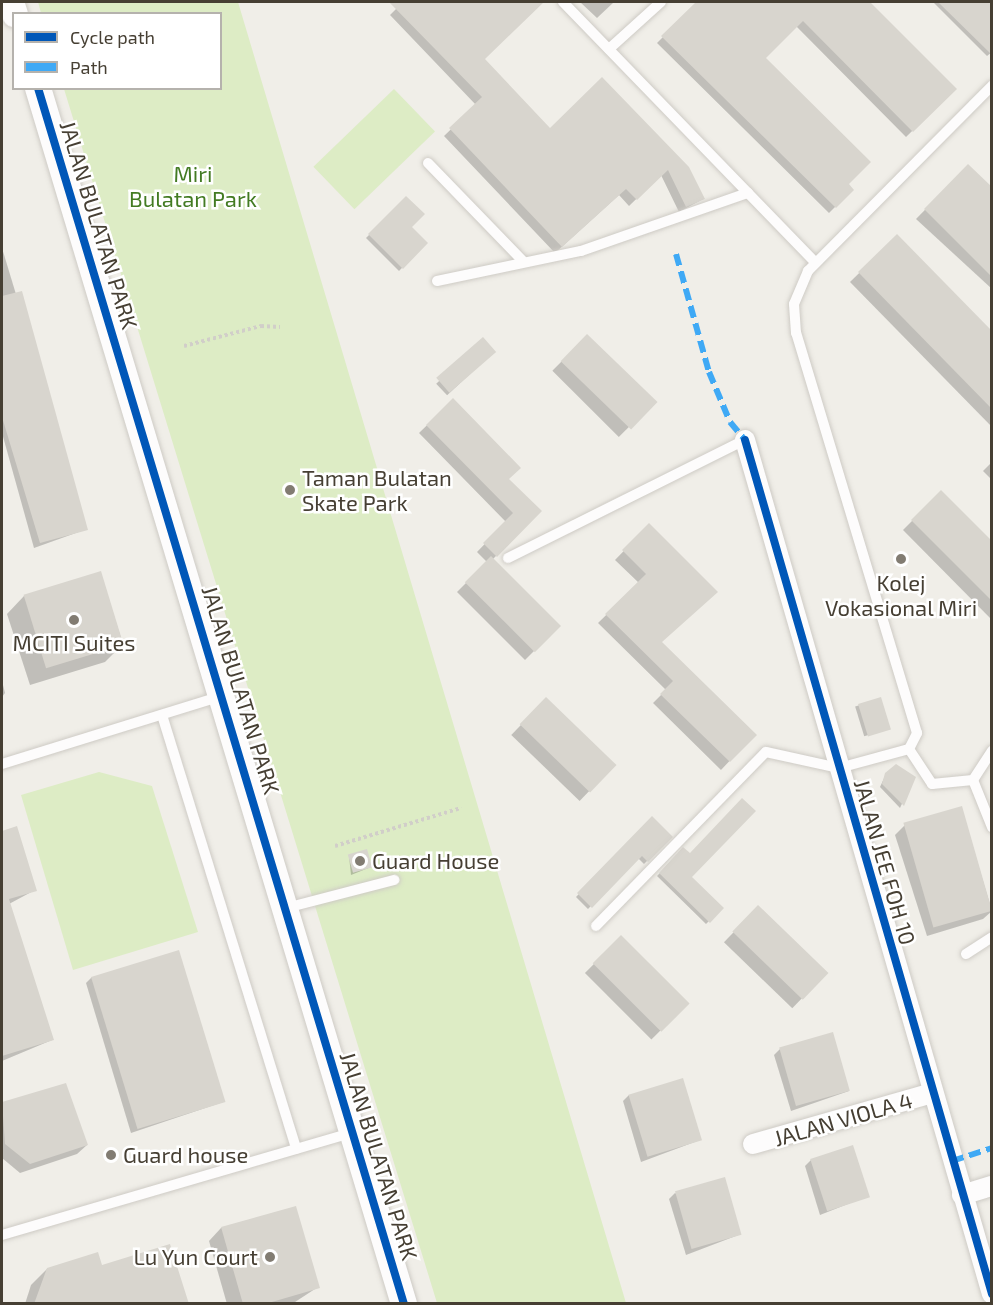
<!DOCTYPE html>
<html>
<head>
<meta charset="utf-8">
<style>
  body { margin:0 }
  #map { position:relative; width:993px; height:1305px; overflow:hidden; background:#f0eee8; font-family:"Exo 2",sans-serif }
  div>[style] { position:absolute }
  .green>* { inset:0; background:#ddecc5; transform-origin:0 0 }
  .shadow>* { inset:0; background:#0003; transform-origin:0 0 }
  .building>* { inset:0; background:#d8d5ce; transform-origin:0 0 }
  .path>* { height:4px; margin-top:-2px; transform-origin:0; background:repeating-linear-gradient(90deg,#d1cec9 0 3px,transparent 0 6px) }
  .roads { filter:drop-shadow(0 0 2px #cecbc5) drop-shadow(0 0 2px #cecbc5) }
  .service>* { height:10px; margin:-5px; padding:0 5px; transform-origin:5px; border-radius:5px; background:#fdfcfc }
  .minor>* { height:20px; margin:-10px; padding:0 10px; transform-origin:10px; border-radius:10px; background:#fdfcfc }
  .tertiary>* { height:26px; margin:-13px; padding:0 13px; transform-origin:13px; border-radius:13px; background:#fdfcfc }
  .quiet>* { height:6px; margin-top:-3px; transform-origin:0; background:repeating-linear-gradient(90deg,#3fa9f5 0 12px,transparent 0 18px) }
  .cycleway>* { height:8px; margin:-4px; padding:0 4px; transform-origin:4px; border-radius:4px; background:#0057b8 }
  .dots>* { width:16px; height:16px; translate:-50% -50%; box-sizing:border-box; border:3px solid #fff; border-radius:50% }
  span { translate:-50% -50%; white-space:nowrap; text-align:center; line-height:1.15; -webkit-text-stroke:5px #fff; paint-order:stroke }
  .park-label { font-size:22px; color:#437b23 }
  .street-label { font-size:22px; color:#463f33 }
  .poi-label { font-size:22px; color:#463f33 }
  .left { translate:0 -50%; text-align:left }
  .right { translate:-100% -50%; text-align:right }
  .frame { position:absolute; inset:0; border:3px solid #463f33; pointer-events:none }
  .legend { position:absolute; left:12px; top:12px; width:210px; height:78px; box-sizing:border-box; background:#fff; border:2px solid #b5b2ad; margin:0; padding:8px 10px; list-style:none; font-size:18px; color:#463f33 }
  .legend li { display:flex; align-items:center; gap:12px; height:30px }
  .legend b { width:30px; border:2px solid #b5b2ad }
</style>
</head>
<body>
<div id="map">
  <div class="green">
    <div style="clip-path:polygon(38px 2px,238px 2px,626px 1303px,437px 1303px,64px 89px,220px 88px,220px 14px,41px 13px)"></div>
    <div style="left:394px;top:89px;width:59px;height:112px;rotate:46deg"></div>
    <div style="clip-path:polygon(99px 772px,152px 786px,198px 932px,73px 970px,21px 795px)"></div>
  </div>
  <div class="shadow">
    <div style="clip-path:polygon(403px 2px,542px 2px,483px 59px,550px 130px,602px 80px,703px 199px,679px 212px,661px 175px,629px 206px,619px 195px,555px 253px,444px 136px,476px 105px,390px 15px)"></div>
    <div style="clip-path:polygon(580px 2px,614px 2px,597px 18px)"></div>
    <div style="clip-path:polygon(698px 2px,868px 2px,955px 89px,906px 137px,796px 26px,764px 58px,852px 190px,829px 213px,657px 43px)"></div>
    <div style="clip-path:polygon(933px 2px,992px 2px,992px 52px,987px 56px)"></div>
    <div style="clip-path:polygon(968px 166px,992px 189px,992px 289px,916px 219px)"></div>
    <div style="clip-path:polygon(406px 198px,410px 227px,426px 243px,399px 271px,366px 238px)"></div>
    <div style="clip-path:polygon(897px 236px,992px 333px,992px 427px,850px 282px)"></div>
    <div style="clip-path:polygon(2px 248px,87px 529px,34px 548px,2px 433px)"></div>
    <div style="left:587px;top:336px;width:94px;height:49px;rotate:45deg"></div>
    <div style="left:483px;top:340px;width:16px;height:64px;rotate:47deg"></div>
    <div style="clip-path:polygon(453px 400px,507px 479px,540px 511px,493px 559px,559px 626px,525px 660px,457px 592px,487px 562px,477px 552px,506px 522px,419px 433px)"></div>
    <div style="clip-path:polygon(992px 462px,992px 480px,983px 471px)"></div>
    <div style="clip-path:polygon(941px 492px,992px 544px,992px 620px,903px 530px)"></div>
    <div style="clip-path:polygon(649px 525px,660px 643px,754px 735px,721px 770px,653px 703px,666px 690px,598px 623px,639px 583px,615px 560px)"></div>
    <div style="clip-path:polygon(100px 573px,123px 644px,105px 662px,30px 685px,7px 614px,24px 596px)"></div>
    <div style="clip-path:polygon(2px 681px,5px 693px,2px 697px)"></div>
    <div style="left:546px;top:699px;width:95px;height:50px;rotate:44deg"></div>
    <div style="left:880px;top:699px;width:31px;height:26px;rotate:73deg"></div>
    <div style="clip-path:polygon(886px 774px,914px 778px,900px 808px,880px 787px)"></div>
    <div style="clip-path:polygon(961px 808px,992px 911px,983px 919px,927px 936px,895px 835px,905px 825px)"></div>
    <div style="clip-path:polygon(652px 818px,671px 837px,644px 864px,638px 858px,588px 909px,576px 897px)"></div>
    <div style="clip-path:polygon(16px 828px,35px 890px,9px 904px,52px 1040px,2px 1061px,2px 833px)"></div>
    <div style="clip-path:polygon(683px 849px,690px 877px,722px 908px,706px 924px,657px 876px)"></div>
    <div style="clip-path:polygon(349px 856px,371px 867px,351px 875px)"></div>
    <div style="left:758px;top:907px;width:95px;height:49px;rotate:44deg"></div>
    <div style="left:621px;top:937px;width:94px;height:51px;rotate:45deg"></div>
    <div style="clip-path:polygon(92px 977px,223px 1102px,131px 1133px,86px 983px)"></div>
    <div style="clip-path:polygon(780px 1049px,849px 1091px,791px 1111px,774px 1055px)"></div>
    <div style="clip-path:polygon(65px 1085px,87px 1145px,77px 1154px,20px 1173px,2px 1158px,2px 1104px)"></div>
    <div style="clip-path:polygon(629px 1095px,700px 1140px,641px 1162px,623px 1101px)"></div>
    <div style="clip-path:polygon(811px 1160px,868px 1196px,820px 1215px,805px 1166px)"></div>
    <div style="clip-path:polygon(675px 1193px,741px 1234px,686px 1255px,669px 1199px)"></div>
    <div style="clip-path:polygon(295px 1207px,318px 1287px,292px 1304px,227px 1304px,209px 1241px,221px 1228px)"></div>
    <div style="clip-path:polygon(47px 1269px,187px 1304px,25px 1304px,31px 1285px)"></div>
  </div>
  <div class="building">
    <div style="clip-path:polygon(389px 2px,544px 2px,485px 59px,550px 128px,602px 77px,689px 167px,705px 199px,686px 207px,668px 170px,637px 200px,626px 189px,562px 247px,449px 128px,482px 97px)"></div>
    <div style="clip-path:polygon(696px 2px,870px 2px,957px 89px,913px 132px,803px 21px,766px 58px,871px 162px,849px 184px,854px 190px,836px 208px,661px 36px)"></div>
    <div style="clip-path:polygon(938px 2px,992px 2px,992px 55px)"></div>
    <div style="clip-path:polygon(968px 164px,992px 187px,992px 277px,924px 209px)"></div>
    <div style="clip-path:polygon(406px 196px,425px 214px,412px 227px,428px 243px,403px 269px,368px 234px)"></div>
    <div style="clip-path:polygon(897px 234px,992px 331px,992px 409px,858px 272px)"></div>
    <div style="clip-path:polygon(22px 291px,88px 530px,40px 543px,2px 417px,2px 296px)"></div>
    <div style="left:587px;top:334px;width:98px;height:38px;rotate:44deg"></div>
    <div style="left:483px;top:337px;width:20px;height:62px;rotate:49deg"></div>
    <div style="clip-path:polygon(453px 398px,521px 468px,509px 479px,542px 511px,497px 557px,483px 543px,513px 513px,426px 425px)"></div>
    <div style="clip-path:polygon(941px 490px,992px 541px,992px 601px,911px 520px)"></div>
    <div style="clip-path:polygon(649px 523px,718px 592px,662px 642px,757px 735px,730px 762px,660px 694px,673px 681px,605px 614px,646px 574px,622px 550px)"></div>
    <div style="left:491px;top:556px;width:99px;height:37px;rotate:45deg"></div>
    <div style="left:101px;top:571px;width:77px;height:81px;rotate:73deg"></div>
    <div style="left:546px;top:697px;width:98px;height:38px;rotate:44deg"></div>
    <div style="left:881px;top:697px;width:34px;height:24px;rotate:73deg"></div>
    <div style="clip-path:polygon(896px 764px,916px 777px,904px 806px,882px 784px,885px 773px)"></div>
    <div style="clip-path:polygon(742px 798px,756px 811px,692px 877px,724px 908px,710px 923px,659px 873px,683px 847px,690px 853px)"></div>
    <div style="left:962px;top:806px;width:109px;height:61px;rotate:74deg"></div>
    <div style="clip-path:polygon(652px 816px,673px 837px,648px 862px,642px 856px,592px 908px,577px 893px)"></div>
    <div style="clip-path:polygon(17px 826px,37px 891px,9px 899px,54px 1040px,2px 1056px,2px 831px)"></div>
    <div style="left:367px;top:849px;width:19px;height:20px;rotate:74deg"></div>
    <div style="left:758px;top:905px;width:98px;height:37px;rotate:44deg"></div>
    <div style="left:621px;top:935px;width:97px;height:40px;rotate:45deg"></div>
    <div style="left:179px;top:950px;width:159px;height:92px;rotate:73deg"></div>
    <div style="left:833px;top:1032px;width:61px;height:56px;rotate:74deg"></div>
    <div style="left:683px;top:1078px;width:65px;height:57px;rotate:73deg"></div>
    <div style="clip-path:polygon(66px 1083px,88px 1145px,30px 1164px,5px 1144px,2px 1102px)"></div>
    <div style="left:853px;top:1145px;width:55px;height:45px;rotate:72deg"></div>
    <div style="left:725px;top:1177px;width:60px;height:52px;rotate:74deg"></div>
    <div style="clip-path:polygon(296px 1206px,320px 1288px,265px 1304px,243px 1304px,221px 1227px)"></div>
    <div style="clip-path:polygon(170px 1244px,189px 1304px,34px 1304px,47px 1268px,98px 1252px,102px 1265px)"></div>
  </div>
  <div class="path">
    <div style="left:184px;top:346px;width:80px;rotate:-14.6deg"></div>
    <div style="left:261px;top:326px;width:19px;rotate:3deg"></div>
    <div style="left:335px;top:846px;width:132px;rotate:-16.8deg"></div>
  </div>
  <div class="roads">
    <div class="service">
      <div style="left:563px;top:2px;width:363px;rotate:45.9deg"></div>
      <div style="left:609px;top:49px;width:70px;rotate:-42.1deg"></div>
      <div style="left:428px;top:163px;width:136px;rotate:45.9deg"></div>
      <div style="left:437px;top:281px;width:147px;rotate:-11.8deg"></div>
      <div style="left:581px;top:251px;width:177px;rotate:-19.2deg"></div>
      <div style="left:508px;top:558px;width:265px;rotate:-26.5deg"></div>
      <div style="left:162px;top:715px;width:454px;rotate:72.8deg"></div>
      <div style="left:909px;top:749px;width:42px;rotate:56.7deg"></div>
      <div style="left:932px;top:784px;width:41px;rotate:-5.6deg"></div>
      <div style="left:973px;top:780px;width:35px;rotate:-57deg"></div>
      <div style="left:2px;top:764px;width:230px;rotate:-17.2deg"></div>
      <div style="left:973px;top:780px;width:51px;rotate:68deg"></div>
      <div style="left:286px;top:908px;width:112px;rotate:-14.5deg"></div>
      <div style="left:596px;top:926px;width:243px;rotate:-45.7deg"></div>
      <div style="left:766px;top:752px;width:75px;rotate:12.4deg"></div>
      <div style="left:839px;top:768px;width:73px;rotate:-15.2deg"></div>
      <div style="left:909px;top:749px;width:18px;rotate:-63deg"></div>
      <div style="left:917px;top:733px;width:418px;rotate:-106.8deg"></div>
      <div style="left:796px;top:333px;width:29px;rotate:-94deg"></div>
      <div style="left:794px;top:304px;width:36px;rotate:-67deg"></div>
      <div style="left:808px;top:271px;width:261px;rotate:-45.2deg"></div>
      <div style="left:966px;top:954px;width:31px;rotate:-33deg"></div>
      <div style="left:2px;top:1235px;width:367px;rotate:-16.3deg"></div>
    </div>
    <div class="minor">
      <div style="left:745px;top:440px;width:889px;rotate:73.87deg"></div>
      <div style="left:753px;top:1144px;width:186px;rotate:-15.9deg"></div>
      <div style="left:962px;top:1195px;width:31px;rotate:-17deg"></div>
    </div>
    <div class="tertiary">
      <div style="left:11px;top:2px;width:13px;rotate:72deg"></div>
      <div style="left:38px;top:88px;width:1270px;rotate:73.25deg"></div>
    </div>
  </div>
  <div class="quiet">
    <div style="left:676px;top:254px;width:123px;rotate:74.4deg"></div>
    <div style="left:709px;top:372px;width:54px;rotate:67.2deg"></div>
    <div style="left:730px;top:422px;width:23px;rotate:50deg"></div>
    <div style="left:952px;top:1161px;width:42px;rotate:-18deg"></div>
  </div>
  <div class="cycleway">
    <div style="left:38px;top:88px;width:1270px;rotate:73.25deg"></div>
    <div style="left:745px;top:440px;width:889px;rotate:73.87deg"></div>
  </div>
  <div class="dots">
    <div style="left:290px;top:490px;background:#827c72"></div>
    <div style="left:901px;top:559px;background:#827c72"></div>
    <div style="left:74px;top:620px;background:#827c72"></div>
    <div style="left:360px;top:861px;background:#827c72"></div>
    <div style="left:111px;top:1155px;background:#827c72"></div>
    <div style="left:270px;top:1257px;background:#827c72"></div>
  </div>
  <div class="park-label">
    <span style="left:193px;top:186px">Miri<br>Bulatan Park</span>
  </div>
  <div class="street-label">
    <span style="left:99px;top:225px;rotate:73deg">JALAN BULATAN PARK</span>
    <span style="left:241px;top:690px;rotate:73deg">JALAN BULATAN PARK</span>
    <span style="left:885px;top:862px;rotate:74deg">JALAN JEE FOH 10</span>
    <span style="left:843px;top:1119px;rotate:-16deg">JALAN VIOLA 4</span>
    <span style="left:379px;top:1156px;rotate:73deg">JALAN BULATAN PARK</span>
  </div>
  <div class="poi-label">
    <span class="left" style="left:302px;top:490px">Taman Bulatan<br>Skate Park</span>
    <span style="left:901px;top:595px">Kolej<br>Vokasional Miri</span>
    <span style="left:74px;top:643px">MCITI Suites</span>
    <span class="left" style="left:372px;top:861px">Guard House</span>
    <span class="left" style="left:123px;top:1155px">Guard house</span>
    <span class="right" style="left:258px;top:1257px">Lu Yun Court</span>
  </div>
  <div class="frame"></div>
  <ul class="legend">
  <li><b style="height:8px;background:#0057b8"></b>Cycle path</li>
  <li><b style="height:8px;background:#3fa9f5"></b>Path</li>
  </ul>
</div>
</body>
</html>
